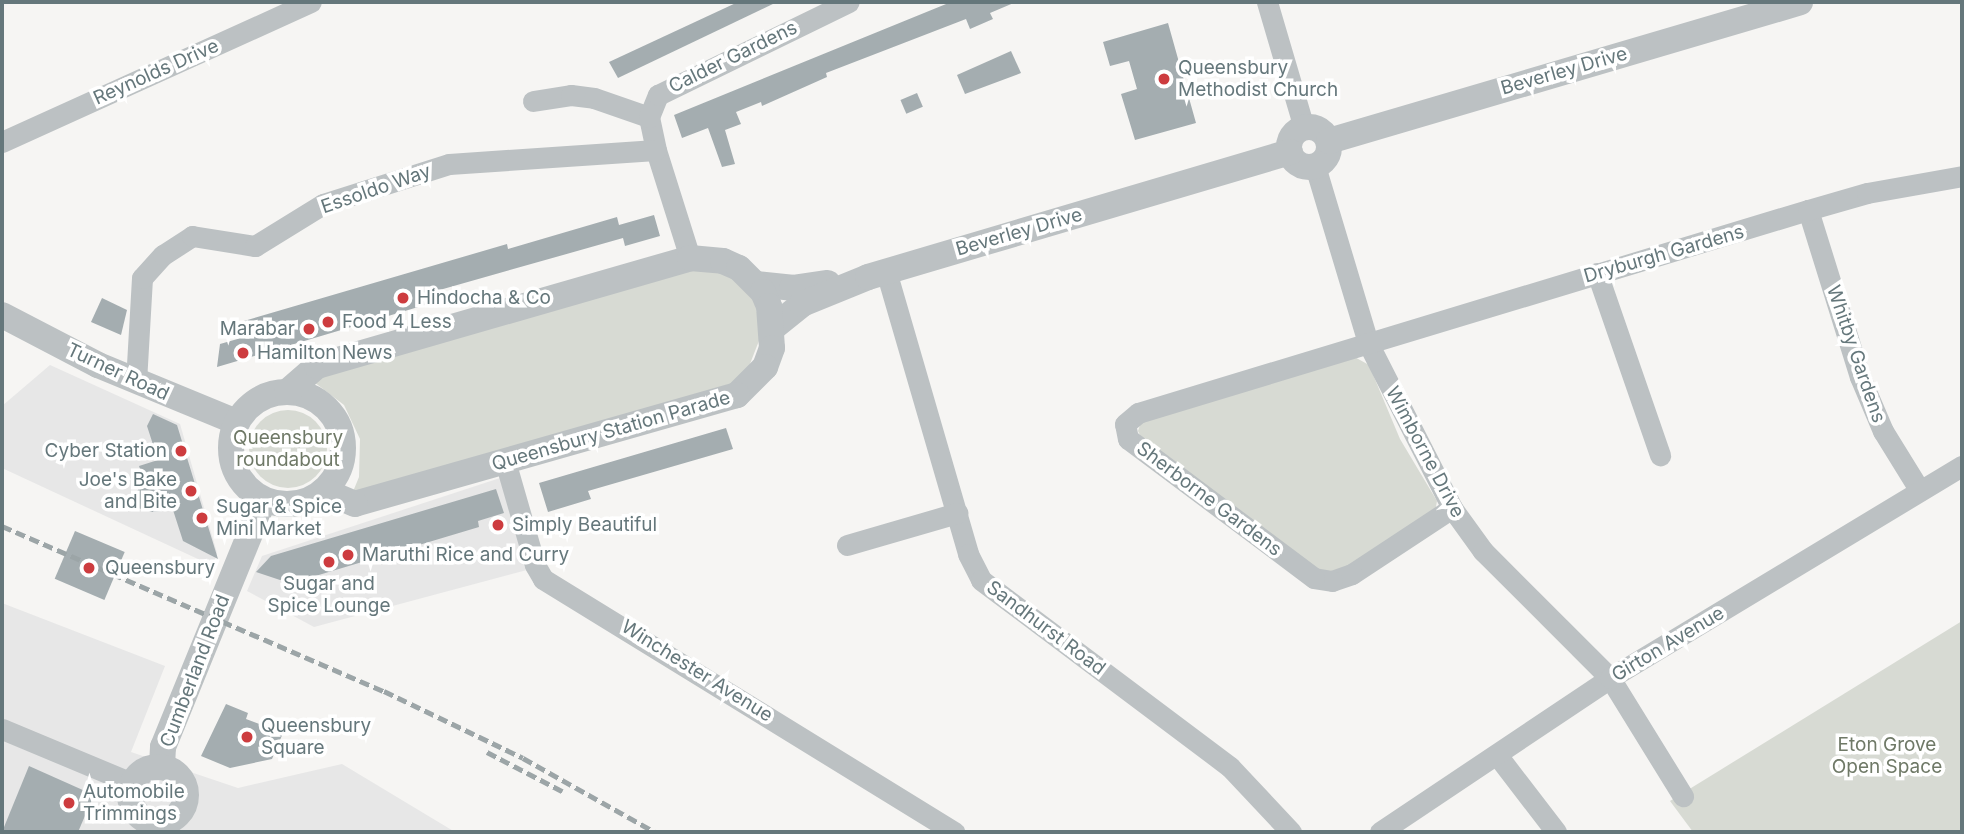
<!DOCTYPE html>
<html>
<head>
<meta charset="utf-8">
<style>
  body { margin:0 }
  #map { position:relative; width:1964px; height:834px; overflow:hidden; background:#f6f5f3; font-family:Inter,sans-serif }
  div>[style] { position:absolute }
  .built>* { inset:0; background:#e7e7e7 }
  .green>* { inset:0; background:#d7dad3 }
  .round { border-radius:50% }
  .building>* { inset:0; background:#a4adb0; transform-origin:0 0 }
  .minor>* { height:21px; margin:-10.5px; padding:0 10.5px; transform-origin:10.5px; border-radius:10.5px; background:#bcc1c3 }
  .tertiary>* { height:26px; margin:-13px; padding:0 13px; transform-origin:13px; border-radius:13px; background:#bcc1c3 }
  .tertiary>.ring { margin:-13px; padding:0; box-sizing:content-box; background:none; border:26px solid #bcc1c3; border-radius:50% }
  .rail>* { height:5px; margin-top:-2.5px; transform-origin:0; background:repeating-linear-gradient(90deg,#9ca5a7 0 10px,transparent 0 15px) }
  .dots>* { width:19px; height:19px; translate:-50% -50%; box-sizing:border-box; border:4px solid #fff; border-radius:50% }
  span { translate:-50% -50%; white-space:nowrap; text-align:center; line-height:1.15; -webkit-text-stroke:7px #fff; paint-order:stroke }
  .street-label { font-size:19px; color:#65777b }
  .poi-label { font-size:19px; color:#65777b }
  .left { translate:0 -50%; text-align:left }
  .right { translate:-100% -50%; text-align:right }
  .park-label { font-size:19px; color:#6f7967 }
  .frame { position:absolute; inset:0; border:4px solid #65777b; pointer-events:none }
</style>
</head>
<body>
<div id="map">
  <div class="built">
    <div style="clip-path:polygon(50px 365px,180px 424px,217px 553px,213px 566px,2px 468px,2px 406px)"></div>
    <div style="clip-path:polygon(500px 478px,527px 570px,314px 627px,247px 591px,262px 556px)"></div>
    <div style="clip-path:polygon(2px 603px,165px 666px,131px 752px,238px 788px,342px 764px,455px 832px,2px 832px)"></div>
  </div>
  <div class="green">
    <div style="clip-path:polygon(686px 265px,725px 270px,753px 296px,762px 333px,748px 369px,734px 383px,352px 494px,359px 477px,360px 439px,344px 405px,314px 382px,317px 372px)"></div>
    <div style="clip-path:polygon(1351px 355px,1369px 365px,1400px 439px,1437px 501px,1435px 512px,1335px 574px,1321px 571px,1143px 441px,1138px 431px,1142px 419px)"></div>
    <div class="round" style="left:249px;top:410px;width:78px;height:78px"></div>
    <div style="clip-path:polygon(1962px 621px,1962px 832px,1693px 832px,1670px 801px)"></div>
  </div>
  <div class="building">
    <div style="clip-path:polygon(738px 2px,777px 2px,618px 78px,609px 62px)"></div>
    <div style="clip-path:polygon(951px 2px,1016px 2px,990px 13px,993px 19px,970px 29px,966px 19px,826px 73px,827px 77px,762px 106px,761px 102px,736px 112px,741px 124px,725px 130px,735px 164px,722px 167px,708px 128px,682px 138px,674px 115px)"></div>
    <div style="clip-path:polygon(1168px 23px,1196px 123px,1135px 140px,1121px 94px,1137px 89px,1129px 61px,1110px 66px,1103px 42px)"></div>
    <div style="clip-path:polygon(1011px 51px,1021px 73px,965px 94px,957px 75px)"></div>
    <div style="left:917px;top:93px;width:15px;height:18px;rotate:67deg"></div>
    <div style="clip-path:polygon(654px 215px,660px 236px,625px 246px,623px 238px,422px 295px,425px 305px,217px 367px,220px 344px,241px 338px,237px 323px,507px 244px,508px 249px,617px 217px,619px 225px)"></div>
    <div style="clip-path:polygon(102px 298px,127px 310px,121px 335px,91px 322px)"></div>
    <div style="clip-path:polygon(153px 414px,177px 425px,218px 559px,183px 541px,173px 510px,152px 512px,131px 506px,143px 478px,139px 466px,158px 460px,147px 426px)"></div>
    <div style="clip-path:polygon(726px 428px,733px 449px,588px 491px,591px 499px,548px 512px,539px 483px)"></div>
    <div style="clip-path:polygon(496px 489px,504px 513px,478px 521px,479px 527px,292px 583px,291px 577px,280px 580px,256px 572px,271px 556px)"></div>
    <div style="left:75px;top:531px;width:54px;height:52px;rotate:23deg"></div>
    <div style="clip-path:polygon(226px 704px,248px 713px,246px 719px,283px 733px,272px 759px,230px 768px,201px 756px)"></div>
    <div style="clip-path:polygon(29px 766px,94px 795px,78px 832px,2px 832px)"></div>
  </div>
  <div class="minor">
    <div style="left:1267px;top:2px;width:131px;rotate:73.6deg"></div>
    <div style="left:533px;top:101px;width:38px;rotate:-9deg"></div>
    <div style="left:571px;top:95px;width:23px;rotate:7deg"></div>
    <div style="left:594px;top:98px;width:58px;rotate:19.1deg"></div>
    <div style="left:2px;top:142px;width:339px;rotate:-24.4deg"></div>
    <div style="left:1315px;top:166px;width:185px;rotate:73.3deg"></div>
    <div style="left:1368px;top:343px;width:185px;rotate:63deg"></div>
    <div style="left:1452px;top:508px;width:53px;rotate:54.2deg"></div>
    <div style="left:1483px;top:551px;width:180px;rotate:45deg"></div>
    <div style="left:1610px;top:678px;width:139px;rotate:58.3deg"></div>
    <div style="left:1808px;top:210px;width:175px;rotate:72.7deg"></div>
    <div style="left:1860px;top:377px;width:59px;rotate:66.9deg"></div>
    <div style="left:1883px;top:431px;width:70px;rotate:58.3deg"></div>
    <div style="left:690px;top:258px;width:113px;rotate:-107.5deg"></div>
    <div style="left:656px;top:150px;width:34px;rotate:-102deg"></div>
    <div style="left:649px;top:117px;width:24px;rotate:-68deg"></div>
    <div style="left:658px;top:95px;width:212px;rotate:-26deg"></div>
    <div style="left:886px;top:271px;width:295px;rotate:73.8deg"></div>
    <div style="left:968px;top:554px;width:29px;rotate:63deg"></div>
    <div style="left:981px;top:580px;width:311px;rotate:36.9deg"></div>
    <div style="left:1230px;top:767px;width:89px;rotate:46.8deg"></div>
    <div style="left:1597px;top:273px;width:193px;rotate:70.9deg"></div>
    <div style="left:136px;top:382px;width:104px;rotate:-86.7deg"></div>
    <div style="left:142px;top:278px;width:31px;rotate:-48deg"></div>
    <div style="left:163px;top:255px;width:35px;rotate:-33deg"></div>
    <div style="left:192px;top:236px;width:64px;rotate:9deg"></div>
    <div style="left:255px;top:246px;width:80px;rotate:-31.7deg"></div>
    <div style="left:323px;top:204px;width:132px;rotate:-17.6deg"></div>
    <div style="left:449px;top:164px;width:207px;rotate:-3.9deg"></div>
    <div style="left:505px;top:461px;width:108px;rotate:73.9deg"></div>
    <div style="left:535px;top:565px;width:16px;rotate:60deg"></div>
    <div style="left:543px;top:579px;width:483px;rotate:31.6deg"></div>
    <div style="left:1452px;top:508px;width:120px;rotate:146.6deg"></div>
    <div style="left:1352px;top:574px;width:21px;rotate:161deg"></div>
    <div style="left:1332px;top:581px;width:18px;rotate:-171deg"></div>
    <div style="left:1314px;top:578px;width:232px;rotate:-143.2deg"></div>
    <div style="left:1128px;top:439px;width:15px;rotate:-101deg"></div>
    <div style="left:1125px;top:424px;width:17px;rotate:-40deg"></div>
    <div style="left:1138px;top:413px;width:700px;rotate:-16.86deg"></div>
    <div style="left:1808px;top:210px;width:61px;rotate:-16.1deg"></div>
    <div style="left:1867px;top:193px;width:97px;rotate:-10.1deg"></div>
    <div style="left:847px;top:545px;width:115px;rotate:-16.2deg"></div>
    <div style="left:2px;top:729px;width:141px;rotate:22.6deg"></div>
    <div style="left:1497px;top:755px;width:97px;rotate:52.5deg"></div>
    <div style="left:1380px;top:832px;width:277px;rotate:-33.8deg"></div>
    <div style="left:1610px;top:678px;width:411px;rotate:-31.1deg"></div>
  </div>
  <div class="tertiary">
    <div class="ring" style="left:1289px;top:127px;width:14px;height:14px"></div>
    <div style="left:1329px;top:141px;width:491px;rotate:-16.4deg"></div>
    <div style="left:756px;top:284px;width:36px;rotate:6deg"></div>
    <div style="left:792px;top:288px;width:36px;rotate:-8deg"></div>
    <div style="left:2px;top:315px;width:108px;rotate:27.5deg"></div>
    <div style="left:98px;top:365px;width:149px;rotate:22.4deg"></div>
    <div style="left:774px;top:327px;width:36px;rotate:-39deg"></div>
    <div style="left:802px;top:304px;width:71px;rotate:-22.2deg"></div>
    <div style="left:868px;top:277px;width:440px;rotate:-16.5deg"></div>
    <div class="ring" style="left:231px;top:392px;width:86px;height:86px"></div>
    <div style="left:287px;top:392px;width:40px;rotate:-41deg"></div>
    <div style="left:317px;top:366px;width:388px;rotate:-16.1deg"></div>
    <div style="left:690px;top:258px;width:33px;rotate:5deg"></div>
    <div style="left:723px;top:261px;width:17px;rotate:24deg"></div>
    <div style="left:739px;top:268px;width:34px;rotate:45deg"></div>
    <div style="left:763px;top:292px;width:15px;rotate:67deg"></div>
    <div style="left:769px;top:306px;width:42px;rotate:85.9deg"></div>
    <div style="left:772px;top:348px;width:20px;rotate:110deg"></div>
    <div style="left:765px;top:367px;width:40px;rotate:135deg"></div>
    <div style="left:737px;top:395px;width:397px;rotate:164.1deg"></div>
    <div style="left:355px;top:504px;width:34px;rotate:-157deg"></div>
    <div style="left:162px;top:766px;width:19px;rotate:-87deg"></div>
    <div style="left:163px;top:747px;width:267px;rotate:-67.8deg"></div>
    <div class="ring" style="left:130px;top:767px;width:30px;height:30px"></div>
  </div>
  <div class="rail">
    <div style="left:2px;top:526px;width:416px;rotate:23.4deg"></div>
    <div style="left:384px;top:691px;width:154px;rotate:25.7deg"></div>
    <div style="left:523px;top:758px;width:151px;rotate:29.3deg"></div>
    <div style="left:487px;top:752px;width:85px;rotate:27.5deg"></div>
  </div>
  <div class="dots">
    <div style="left:1164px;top:79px;background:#cd3c3f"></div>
    <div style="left:403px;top:298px;background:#cd3c3f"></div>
    <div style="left:328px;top:322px;background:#cd3c3f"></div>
    <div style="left:309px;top:329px;background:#cd3c3f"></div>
    <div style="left:243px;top:353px;background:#cd3c3f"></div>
    <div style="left:181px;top:451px;background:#cd3c3f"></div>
    <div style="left:191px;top:491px;background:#cd3c3f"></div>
    <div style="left:202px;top:518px;background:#cd3c3f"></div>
    <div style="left:498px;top:525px;background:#cd3c3f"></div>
    <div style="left:348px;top:555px;background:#cd3c3f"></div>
    <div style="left:329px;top:562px;background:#cd3c3f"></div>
    <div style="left:89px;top:568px;background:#cd3c3f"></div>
    <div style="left:247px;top:737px;background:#cd3c3f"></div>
    <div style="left:69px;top:803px;background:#cd3c3f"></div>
  </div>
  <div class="street-label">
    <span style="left:733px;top:57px;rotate:-26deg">Calder Gardens</span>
    <span style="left:1564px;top:71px;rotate:-16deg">Beverley Drive</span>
    <span style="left:156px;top:72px;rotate:-24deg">Reynolds Drive</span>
    <span style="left:376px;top:189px;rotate:-19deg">Essoldo Way</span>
    <span style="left:1019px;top:232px;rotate:-16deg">Beverley Drive</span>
    <span style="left:1664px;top:254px;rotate:-16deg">Dryburgh Gardens</span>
    <span style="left:1856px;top:354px;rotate:71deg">Whitby Gardens</span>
    <span style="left:118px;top:372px;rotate:25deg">Turner Road</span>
    <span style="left:611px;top:431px;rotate:-16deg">Queensbury Station Parade</span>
    <span style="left:1425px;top:452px;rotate:62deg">Wimborne Drive</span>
    <span style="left:1209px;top:499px;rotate:37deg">Sherborne Gardens</span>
    <span style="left:1046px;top:628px;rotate:37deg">Sandhurst Road</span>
    <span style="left:1668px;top:644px;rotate:-31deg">Girton Avenue</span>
    <span style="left:195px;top:671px;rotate:-69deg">Cumberland Road</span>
    <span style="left:697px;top:671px;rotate:32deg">Winchester Avenue</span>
  </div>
  <div class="poi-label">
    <span class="left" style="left:1178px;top:79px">Queensbury<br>Methodist Church</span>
    <span class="left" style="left:417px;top:298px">Hindocha &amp; Co</span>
    <span class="left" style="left:342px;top:322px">Food 4 Less</span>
    <span class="right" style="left:295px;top:329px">Marabar</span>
    <span class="left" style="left:257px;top:353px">Hamilton News</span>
    <span class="right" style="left:167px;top:451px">Cyber Station</span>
    <span class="right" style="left:177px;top:491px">Joe's Bake<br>and Bite</span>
    <span class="left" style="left:216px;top:518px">Sugar &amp; Spice<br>Mini Market</span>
    <span class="left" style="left:512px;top:525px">Simply Beautiful</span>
    <span class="left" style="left:362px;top:555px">Maruthi Rice and Curry</span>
    <span class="left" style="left:105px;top:568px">Queensbury</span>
    <span style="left:329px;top:595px">Sugar and<br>Spice Lounge</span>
    <span class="left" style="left:261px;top:737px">Queensbury<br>Square</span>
    <span class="left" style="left:83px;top:803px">Automobile<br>Trimmings</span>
  </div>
  <div class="park-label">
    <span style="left:288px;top:449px">Queensbury<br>roundabout</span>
    <span style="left:1887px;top:756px">Eton Grove<br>Open Space</span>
  </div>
  <div class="frame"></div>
</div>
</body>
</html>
